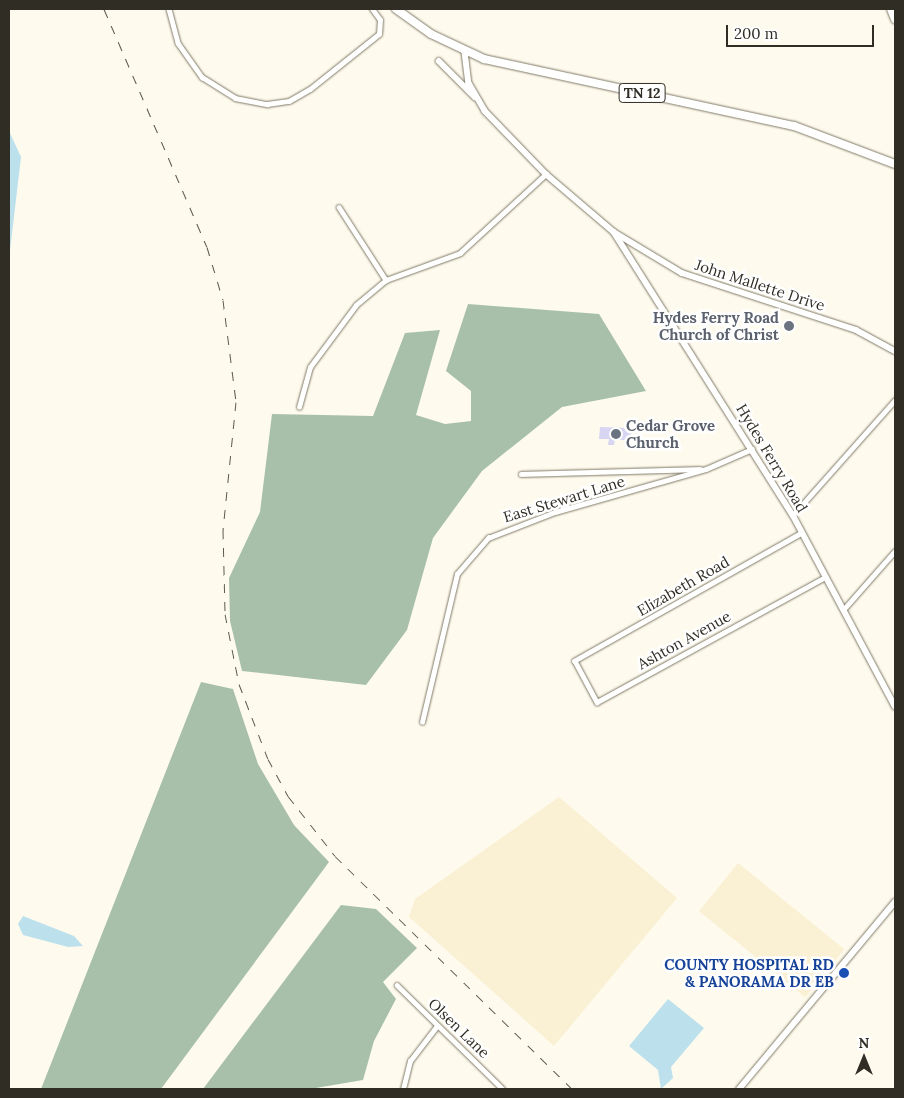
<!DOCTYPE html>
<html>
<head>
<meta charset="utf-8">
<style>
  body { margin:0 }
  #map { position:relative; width:904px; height:1098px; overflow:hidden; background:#fefbee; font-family:Lora,serif }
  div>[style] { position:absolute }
  .built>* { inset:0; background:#faf1d4; transform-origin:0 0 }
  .forest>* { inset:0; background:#a8c0aa }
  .water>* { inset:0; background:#bce0ec }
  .building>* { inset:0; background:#d8d5f3 }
  .roads { filter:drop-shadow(0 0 1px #807a67) drop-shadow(0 0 1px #807a67) }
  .minor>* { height:4.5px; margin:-2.25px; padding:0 2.25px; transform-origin:2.25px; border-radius:2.25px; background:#fff }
  .tertiary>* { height:5.5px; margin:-2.75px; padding:0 2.75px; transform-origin:2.75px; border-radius:2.75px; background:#fff }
  .secondary>* { height:6px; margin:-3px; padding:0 3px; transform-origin:3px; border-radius:3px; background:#fff }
  .primary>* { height:8px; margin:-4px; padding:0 4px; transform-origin:4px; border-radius:4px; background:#fff }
  .rail>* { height:1px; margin-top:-0.5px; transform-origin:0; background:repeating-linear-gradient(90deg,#5b584f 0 9px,transparent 0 18px) }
  .dots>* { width:14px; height:14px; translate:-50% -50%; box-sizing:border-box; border:2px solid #fff; border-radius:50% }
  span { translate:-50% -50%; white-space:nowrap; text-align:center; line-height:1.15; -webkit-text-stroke:5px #fff; paint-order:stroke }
  .shield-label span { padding:1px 4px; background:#fff; border:1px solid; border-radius:4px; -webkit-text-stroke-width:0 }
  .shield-label { font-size:14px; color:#302d25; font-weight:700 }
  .street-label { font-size:15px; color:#302d25 }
  .worship-label { font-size:15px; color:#5b616d; font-weight:700 }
  .right { translate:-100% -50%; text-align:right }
  .left { translate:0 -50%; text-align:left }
  .transit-label { font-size:15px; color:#164399; font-weight:700 }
  .frame { position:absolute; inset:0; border:10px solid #302d25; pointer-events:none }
  .north { position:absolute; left:839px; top:1033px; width:50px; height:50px; -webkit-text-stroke:4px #fff; paint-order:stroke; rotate:0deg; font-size:14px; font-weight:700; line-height:20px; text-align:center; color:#302d25 }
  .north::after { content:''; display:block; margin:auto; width:18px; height:22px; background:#302d25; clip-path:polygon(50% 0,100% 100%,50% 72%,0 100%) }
  .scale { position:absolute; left:726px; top:25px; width:148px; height:22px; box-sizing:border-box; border:2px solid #302d25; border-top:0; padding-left:6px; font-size:15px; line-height:18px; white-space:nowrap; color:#302d25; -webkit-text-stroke:4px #fff; paint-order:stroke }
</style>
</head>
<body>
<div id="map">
  <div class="built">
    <div style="clip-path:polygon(559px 797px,677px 898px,554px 1046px,409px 917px,415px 899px)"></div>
    <div style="left:738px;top:863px;width:137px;height:62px;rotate:39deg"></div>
  </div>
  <div class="forest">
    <div style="clip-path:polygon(468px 304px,599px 314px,646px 391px,562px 407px,482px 471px,433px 538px,407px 630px,366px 685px,242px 671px,230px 621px,229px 578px,260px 512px,272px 414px,373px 416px,405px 333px,440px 330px,416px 415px,445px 424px,471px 421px,471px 391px,446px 371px)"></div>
    <div style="clip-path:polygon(201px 682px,233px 689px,258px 764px,294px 825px,329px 862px,161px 1089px,41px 1089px)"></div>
    <div style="clip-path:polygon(341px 905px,376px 909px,417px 948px,383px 982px,396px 999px,374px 1041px,363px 1080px,310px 1089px,203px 1089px)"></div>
  </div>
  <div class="water">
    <div style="clip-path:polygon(9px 131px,21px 157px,9px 259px)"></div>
    <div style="clip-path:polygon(23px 916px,74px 936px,83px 946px,68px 947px,23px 935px,18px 924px)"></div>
    <div style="clip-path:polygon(668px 999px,704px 1028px,671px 1067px,673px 1078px,661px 1089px,658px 1070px,629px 1046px)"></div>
  </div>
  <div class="building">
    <div style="clip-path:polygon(600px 427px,632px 428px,631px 440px,615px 440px,614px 445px,608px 445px,609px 439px,599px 439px)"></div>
  </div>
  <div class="roads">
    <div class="minor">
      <div style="left:169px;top:9px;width:35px;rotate:75deg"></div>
      <div style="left:178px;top:43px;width:42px;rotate:54.8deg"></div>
      <div style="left:202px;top:77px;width:39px;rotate:32deg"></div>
      <div style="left:235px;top:98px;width:33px;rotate:11deg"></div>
      <div style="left:267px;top:104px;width:22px;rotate:-8deg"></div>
      <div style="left:289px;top:101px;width:24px;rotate:-30deg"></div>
      <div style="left:310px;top:89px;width:88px;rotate:-38.6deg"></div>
      <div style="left:379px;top:34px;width:14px;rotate:-86deg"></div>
      <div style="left:380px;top:20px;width:14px;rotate:-126deg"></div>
      <div style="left:339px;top:207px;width:87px;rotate:57.2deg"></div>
      <div style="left:299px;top:407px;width:41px;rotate:-74.6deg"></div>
      <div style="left:310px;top:367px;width:77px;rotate:-53.4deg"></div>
      <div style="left:356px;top:305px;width:39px;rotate:-40deg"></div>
      <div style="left:386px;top:280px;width:79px;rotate:-20deg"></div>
      <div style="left:460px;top:253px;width:117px;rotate:-42.6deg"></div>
      <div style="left:521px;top:474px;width:179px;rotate:-1.6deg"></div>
      <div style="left:793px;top:515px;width:154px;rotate:-48.4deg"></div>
      <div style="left:802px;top:533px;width:261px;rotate:150.6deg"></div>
      <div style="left:575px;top:661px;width:47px;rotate:61.8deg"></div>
      <div style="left:597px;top:702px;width:260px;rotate:-28.7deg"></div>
      <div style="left:844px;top:609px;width:77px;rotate:-48.7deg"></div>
      <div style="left:422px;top:722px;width:152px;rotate:-76.7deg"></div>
      <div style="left:457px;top:574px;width:48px;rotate:-49.3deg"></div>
      <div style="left:488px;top:538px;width:72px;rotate:-21.2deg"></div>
      <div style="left:555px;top:512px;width:157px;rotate:-15.9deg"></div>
      <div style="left:706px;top:469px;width:50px;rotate:-23.5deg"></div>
      <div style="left:397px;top:985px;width:148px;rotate:44.5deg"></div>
      <div style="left:403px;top:1089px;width:29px;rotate:-76deg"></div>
      <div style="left:410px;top:1061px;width:44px;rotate:-52.4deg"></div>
    </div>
    <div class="tertiary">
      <div style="left:465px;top:52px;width:31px;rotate:83deg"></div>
      <div style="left:469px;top:83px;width:32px;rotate:60deg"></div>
      <div style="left:485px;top:111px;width:88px;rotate:45.9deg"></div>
      <div style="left:546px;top:174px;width:89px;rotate:40.5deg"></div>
      <div style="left:614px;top:232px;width:79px;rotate:31.1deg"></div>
      <div style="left:682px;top:273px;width:183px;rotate:18.1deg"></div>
      <div style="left:856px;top:330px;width:44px;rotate:28.3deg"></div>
      <div style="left:439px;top:61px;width:51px;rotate:45deg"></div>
      <div style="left:614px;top:232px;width:335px;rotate:57.7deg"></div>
      <div style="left:793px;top:515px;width:217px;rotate:61.9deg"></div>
    </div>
    <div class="secondary">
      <div style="left:739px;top:1089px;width:244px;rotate:-50.2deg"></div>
    </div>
    <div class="primary">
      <div style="left:396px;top:9px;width:43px;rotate:35.5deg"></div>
      <div style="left:431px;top:34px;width:59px;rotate:25.3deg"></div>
      <div style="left:484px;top:59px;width:317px;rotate:12.2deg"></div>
      <div style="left:794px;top:126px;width:108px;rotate:20.6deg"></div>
      <div style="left:891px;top:9px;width:11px;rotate:68deg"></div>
    </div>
  </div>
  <div class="rail">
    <div style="left:104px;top:9px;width:259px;rotate:66.6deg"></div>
    <div style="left:207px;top:247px;width:55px;rotate:73.2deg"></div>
    <div style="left:223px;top:300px;width:103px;rotate:82.7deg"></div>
    <div style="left:236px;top:402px;width:129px;rotate:95.8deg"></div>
    <div style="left:223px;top:530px;width:84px;rotate:88.6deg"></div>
    <div style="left:225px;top:614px;width:71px;rotate:78.7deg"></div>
    <div style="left:239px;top:684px;width:80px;rotate:68.9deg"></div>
    <div style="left:268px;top:759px;width:42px;rotate:61.6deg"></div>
    <div style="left:288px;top:796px;width:76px;rotate:51.9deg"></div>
    <div style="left:335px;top:856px;width:332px;rotate:44.5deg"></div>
  </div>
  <div class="dots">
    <div style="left:789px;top:326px;background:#6b7280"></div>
    <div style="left:616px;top:434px;background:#6b7280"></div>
    <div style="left:844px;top:973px;background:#1a4fb4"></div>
  </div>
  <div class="shield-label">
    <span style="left:642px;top:93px">TN 12</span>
  </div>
  <div class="street-label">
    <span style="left:760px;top:285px;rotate:18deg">John Mallette Drive</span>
    <span style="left:772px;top:458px;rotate:59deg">Hydes Ferry Road</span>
    <span style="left:564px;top:499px;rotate:-17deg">East Stewart Lane</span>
    <span style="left:683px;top:586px;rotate:-30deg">Elizabeth Road</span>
    <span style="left:684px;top:640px;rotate:-29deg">Ashton Avenue</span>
    <span style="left:459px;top:1028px;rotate:44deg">Olsen Lane</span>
  </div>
  <div class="worship-label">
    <span class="right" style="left:779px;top:326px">Hydes Ferry Road<br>Church of Christ</span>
    <span class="left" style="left:626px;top:434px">Cedar Grove<br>Church</span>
  </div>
  <div class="transit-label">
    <span class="right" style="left:834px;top:973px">COUNTY HOSPITAL RD<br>&amp; PANORAMA DR EB</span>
  </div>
  <div class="frame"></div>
  <div class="north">N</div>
  <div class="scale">200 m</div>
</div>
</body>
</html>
